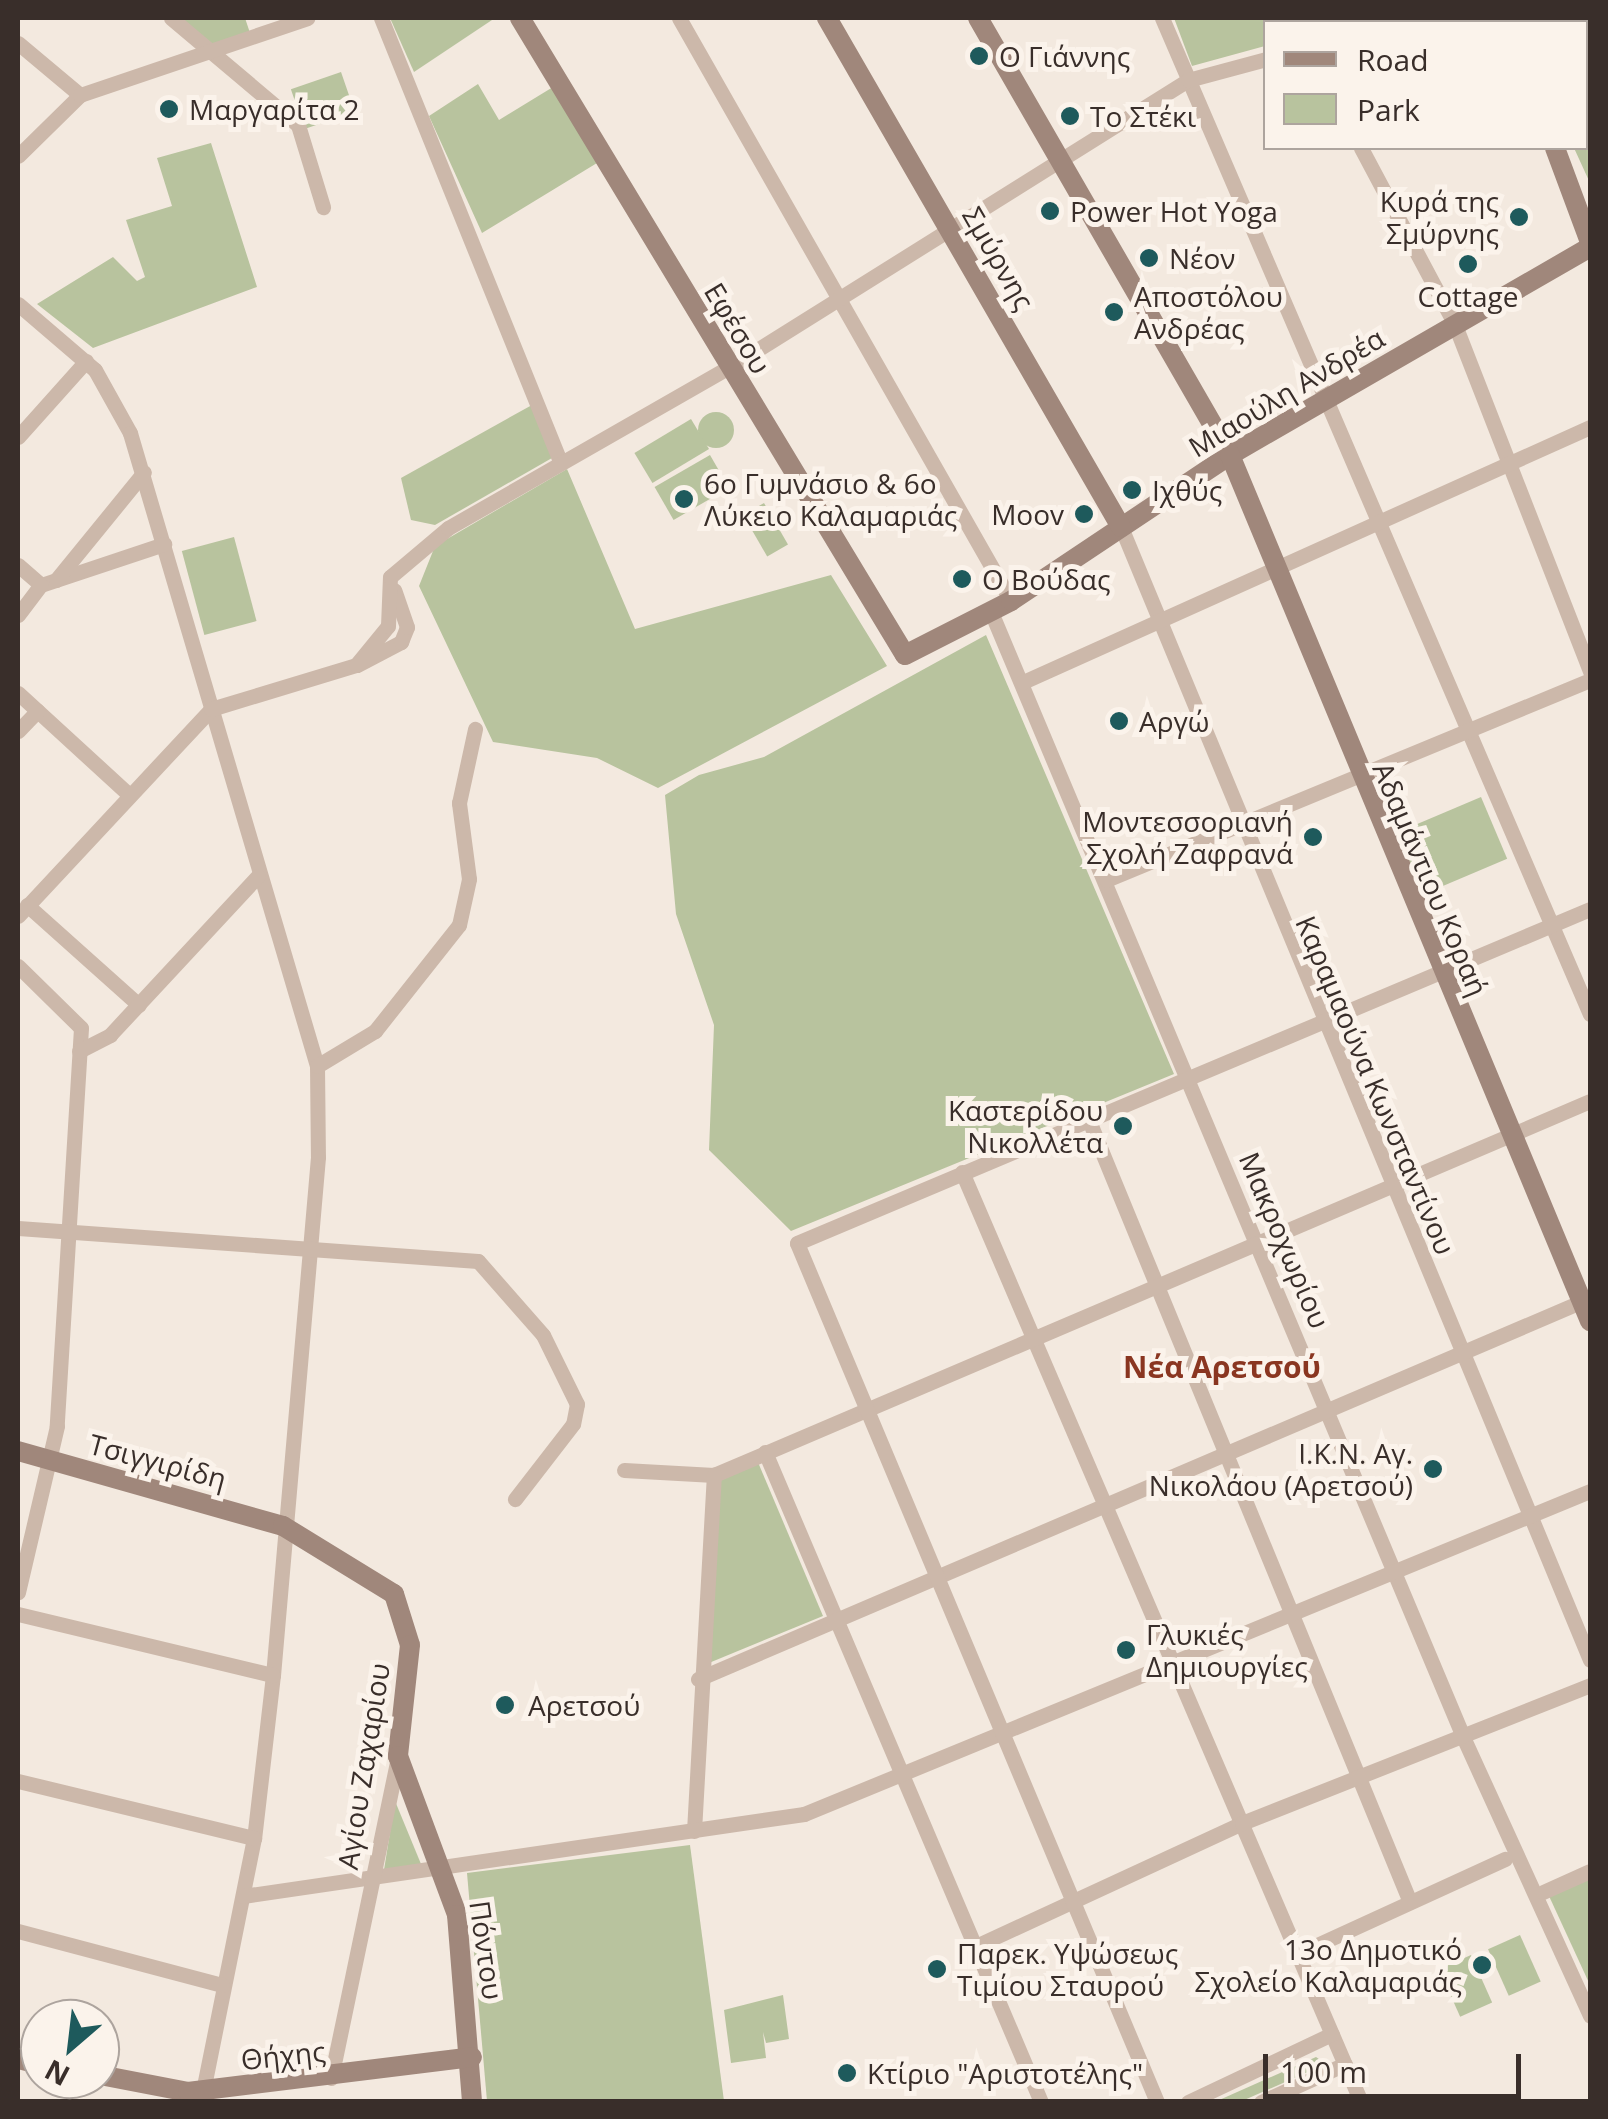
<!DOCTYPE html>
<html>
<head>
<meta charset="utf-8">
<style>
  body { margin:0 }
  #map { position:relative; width:1608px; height:2119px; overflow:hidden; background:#f3e9df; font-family:"Open Sans",sans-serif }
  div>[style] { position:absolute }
  .green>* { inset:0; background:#b8c39e; transform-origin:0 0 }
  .round { border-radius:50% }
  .street>* { height:15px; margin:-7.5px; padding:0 7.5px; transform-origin:7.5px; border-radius:7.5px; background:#ccb8aa }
  .secondary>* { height:20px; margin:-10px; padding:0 10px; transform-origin:10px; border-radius:10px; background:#a0877b }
  .dots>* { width:28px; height:28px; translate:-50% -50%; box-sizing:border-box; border:5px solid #fbf3eb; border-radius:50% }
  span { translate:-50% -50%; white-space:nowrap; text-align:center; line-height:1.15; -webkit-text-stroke:10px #fbf3eb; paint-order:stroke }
  .poi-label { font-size:28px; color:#392e2a }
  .left { translate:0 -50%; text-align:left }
  .right { translate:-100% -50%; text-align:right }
  .street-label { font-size:28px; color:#392e2a }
  .neighbourhood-label { font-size:30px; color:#8a3621; font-weight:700 }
  .frame { position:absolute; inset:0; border:20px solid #392e2a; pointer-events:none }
  .legend { position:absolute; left:1263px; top:20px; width:325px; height:130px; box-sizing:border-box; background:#fbf3eb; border:2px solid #ada49e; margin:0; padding:12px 18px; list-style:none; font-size:30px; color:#392e2a }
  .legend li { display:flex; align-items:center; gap:20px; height:50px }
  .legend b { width:50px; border:2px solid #ada49e }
  .north { position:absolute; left:20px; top:1999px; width:100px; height:100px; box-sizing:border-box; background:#fbf3eb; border:2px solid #ada49e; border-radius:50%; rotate:208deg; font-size:28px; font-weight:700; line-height:40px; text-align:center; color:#392e2a }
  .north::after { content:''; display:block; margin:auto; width:35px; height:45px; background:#1e5a5c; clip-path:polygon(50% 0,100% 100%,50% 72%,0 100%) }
  .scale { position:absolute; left:1263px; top:2054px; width:258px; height:45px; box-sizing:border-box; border:5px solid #392e2a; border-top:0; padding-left:12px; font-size:30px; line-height:35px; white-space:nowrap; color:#392e2a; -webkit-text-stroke:8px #fbf3eb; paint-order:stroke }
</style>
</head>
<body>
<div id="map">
  <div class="green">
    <div style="clip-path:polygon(179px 18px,245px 18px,250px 33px,205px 46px)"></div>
    <div style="clip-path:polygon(390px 18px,495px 18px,414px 72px)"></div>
    <div style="clip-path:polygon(1174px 18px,1313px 18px,1314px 22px,1266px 22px,1265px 46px,1192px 66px)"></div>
    <div style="clip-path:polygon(1557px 18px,1590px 18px,1590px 183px,1574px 148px,1586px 148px,1586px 22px)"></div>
    <div style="left:341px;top:72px;width:42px;height:53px;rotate:71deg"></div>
    <div style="clip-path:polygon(478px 84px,499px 120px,553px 87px,597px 163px,482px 233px,429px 116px)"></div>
    <div style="clip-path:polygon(211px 143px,257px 287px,93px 348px,37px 304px,113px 257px,137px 281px,145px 277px,126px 220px,172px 206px,157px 158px)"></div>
    <div style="clip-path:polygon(532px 405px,552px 458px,435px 525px,411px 520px,401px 478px)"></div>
    <div class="round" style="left:698px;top:412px;width:36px;height:36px"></div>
    <div style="left:691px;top:419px;width:35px;height:66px;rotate:59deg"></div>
    <div style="left:710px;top:455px;width:38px;height:64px;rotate:60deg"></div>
    <div style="clip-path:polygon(567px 469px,635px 629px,831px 575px,887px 666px,658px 788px,597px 758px,493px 742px,419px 586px,435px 546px)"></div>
    <div style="left:764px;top:503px;width:48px;height:24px;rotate:60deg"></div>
    <div style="left:234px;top:537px;width:87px;height:54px;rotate:75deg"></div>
    <div style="clip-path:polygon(986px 635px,1174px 1074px,791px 1231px,709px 1150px,714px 1025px,676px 914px,665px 795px,699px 775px,764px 757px)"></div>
    <div style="left:1481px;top:797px;width:67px;height:91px;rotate:67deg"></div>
    <div style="clip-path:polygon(757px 1460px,823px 1616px,704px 1665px,718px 1478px)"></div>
    <div style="clip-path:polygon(395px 1801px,421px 1864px,384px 1870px)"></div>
    <div style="clip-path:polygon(690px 1845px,724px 2101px,487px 2101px,467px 1873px)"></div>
    <div style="clip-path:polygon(1590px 1878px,1590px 1985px,1549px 1896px)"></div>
    <div style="left:1520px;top:1935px;width:51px;height:35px;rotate:66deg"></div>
    <div style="left:1471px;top:1955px;width:52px;height:35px;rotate:66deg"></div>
    <div style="clip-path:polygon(783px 1995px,789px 2039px,766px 2043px,763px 2032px,766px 2058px,731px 2063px,724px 2010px)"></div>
    <div style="clip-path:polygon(1316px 2057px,1326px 2064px,1242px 2101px,1217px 2101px)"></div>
  </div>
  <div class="street">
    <div style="left:171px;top:18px;width:166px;rotate:40.1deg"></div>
    <div style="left:298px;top:125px;width:86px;rotate:73deg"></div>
    <div style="left:381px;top:18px;width:478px;rotate:68deg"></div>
    <div style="left:679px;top:18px;width:671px;rotate:60.34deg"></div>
    <div style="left:1162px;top:18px;width:1084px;rotate:66.75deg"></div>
    <div style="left:1328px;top:18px;width:4px;rotate:90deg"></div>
    <div style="left:1418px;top:22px;width:24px;rotate:-9deg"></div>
    <div style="left:18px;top:43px;width:81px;rotate:40deg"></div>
    <div style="left:1361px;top:148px;width:200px;rotate:62deg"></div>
    <div style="left:1455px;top:325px;width:372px;rotate:68.7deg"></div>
    <div style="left:18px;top:156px;width:87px;rotate:-44.5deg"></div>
    <div style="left:80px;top:95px;width:240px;rotate:-18.7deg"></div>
    <div style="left:18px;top:304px;width:101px;rotate:40.6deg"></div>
    <div style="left:95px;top:370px;width:72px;rotate:60.9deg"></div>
    <div style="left:130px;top:433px;width:660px;rotate:73.54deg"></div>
    <div style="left:317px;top:1066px;width:91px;rotate:89.4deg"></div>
    <div style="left:318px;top:1157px;width:520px;rotate:94.96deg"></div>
    <div style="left:273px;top:1675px;width:164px;rotate:96.6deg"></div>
    <div style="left:254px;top:1838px;width:269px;rotate:101.4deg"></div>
    <div style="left:18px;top:437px;width:102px;rotate:-48.2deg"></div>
    <div style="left:1121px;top:527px;width:1226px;rotate:67.51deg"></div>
    <div style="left:18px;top:565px;width:30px;rotate:41deg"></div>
    <div style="left:41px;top:585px;width:130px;rotate:-18.4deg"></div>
    <div style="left:56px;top:580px;width:139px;rotate:-50.8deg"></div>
    <div style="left:991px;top:612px;width:1222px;rotate:67.23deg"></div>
    <div style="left:1464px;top:1739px;width:304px;rotate:65.5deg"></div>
    <div style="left:18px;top:615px;width:38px;rotate:-53deg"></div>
    <div style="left:357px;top:665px;width:50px;rotate:-27.6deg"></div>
    <div style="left:401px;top:642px;width:16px;rotate:-68deg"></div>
    <div style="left:407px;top:627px;width:39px;rotate:-109deg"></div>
    <div style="left:1023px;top:682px;width:622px;rotate:-24.22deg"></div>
    <div style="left:18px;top:693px;width:148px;rotate:42.5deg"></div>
    <div style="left:18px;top:731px;width:28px;rotate:-46deg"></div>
    <div style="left:1106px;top:880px;width:524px;rotate:-22.45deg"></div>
    <div style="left:27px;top:905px;width:150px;rotate:41.8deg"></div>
    <div style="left:18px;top:916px;width:283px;rotate:-47deg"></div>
    <div style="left:211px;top:709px;width:152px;rotate:-16.9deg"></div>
    <div style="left:356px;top:665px;width:50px;rotate:-50.6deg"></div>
    <div style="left:388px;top:626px;width:49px;rotate:-87.7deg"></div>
    <div style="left:390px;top:577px;width:76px;rotate:-40.2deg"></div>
    <div style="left:448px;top:528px;width:338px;rotate:-29.8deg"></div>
    <div style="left:741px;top:360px;width:527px;rotate:-32.06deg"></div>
    <div style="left:1188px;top:80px;width:81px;rotate:-15.1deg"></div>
    <div style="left:18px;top:966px;width:88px;rotate:44.5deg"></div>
    <div style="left:81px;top:1028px;width:399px;rotate:93.5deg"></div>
    <div style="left:57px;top:1426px;width:171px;rotate:103.2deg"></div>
    <div style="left:79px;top:1051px;width:35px;rotate:-27deg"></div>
    <div style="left:110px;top:1035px;width:217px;rotate:-47.1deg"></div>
    <div style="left:317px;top:1066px;width:68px;rotate:-31.1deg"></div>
    <div style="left:375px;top:1031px;width:135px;rotate:-51.6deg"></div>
    <div style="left:459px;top:925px;width:47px;rotate:-77.7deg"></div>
    <div style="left:469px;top:879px;width:77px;rotate:-97.5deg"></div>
    <div style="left:459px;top:803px;width:76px;rotate:-77.8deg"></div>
    <div style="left:1090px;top:1123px;width:842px;rotate:67.67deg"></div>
    <div style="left:962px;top:1172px;width:1012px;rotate:66.78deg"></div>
    <div style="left:18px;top:1228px;width:461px;rotate:4.1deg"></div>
    <div style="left:478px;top:1261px;width:98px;rotate:48.7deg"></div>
    <div style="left:543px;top:1335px;width:77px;rotate:63.8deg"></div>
    <div style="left:577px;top:1404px;width:20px;rotate:101deg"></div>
    <div style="left:573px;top:1424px;width:95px;rotate:127.7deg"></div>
    <div style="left:765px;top:1452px;width:706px;rotate:66.99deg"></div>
    <div style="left:624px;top:1470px;width:90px;rotate:3.2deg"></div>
    <div style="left:714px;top:1475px;width:952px;rotate:-23.12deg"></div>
    <div style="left:18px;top:1614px;width:262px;rotate:13.5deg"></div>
    <div style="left:698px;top:1679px;width:970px;rotate:-23.13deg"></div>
    <div style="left:18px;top:1781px;width:243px;rotate:13.6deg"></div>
    <div style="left:694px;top:1831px;width:357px;rotate:-86.8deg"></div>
    <div style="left:1543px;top:1892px;width:51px;rotate:-24.1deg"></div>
    <div style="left:243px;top:1896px;width:567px;rotate:-8.32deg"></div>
    <div style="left:804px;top:1814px;width:850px;rotate:-22.34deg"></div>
    <div style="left:18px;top:1931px;width:211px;rotate:14.8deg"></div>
    <div style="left:978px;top:1945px;width:291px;rotate:-24.8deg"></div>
    <div style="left:1242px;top:1823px;width:374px;rotate:-21.6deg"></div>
    <div style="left:1306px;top:1950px;width:219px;rotate:-24.6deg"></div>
    <div style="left:331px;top:2078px;width:329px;rotate:-78.2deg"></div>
    <div style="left:1157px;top:2102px;width:931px;rotate:-112.74deg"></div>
    <div style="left:797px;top:1243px;width:860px;rotate:-22.84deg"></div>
    <div style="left:1188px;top:2102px;width:159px;rotate:-25.3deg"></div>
    <div style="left:1261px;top:2102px;width:92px;rotate:-24.3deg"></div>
  </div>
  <div class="secondary">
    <div style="left:520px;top:18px;width:744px;rotate:58.85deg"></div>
    <div style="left:905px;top:655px;width:119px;rotate:-27deg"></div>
    <div style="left:1011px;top:601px;width:263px;rotate:-33.7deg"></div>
    <div style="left:1230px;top:455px;width:416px;rotate:-30deg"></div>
    <div style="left:827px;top:18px;width:588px;rotate:59.99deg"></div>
    <div style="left:978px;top:18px;width:504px;rotate:60.03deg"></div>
    <div style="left:1230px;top:455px;width:938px;rotate:67.43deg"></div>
    <div style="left:1528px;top:18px;width:4px;rotate:76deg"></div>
    <div style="left:1555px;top:148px;width:100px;rotate:69.6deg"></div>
    <div style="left:18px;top:1451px;width:275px;rotate:15.8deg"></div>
    <div style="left:283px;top:1526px;width:130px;rotate:31.5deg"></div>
    <div style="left:394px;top:1594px;width:53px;rotate:72.6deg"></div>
    <div style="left:410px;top:1645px;width:112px;rotate:96.2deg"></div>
    <div style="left:398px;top:1756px;width:170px;rotate:69.6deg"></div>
    <div style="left:457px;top:1915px;width:188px;rotate:85.4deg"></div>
    <div style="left:18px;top:2059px;width:23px;rotate:13deg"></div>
    <div style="left:100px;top:2075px;width:90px;rotate:10.9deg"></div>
    <div style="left:188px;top:2092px;width:286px;rotate:-7deg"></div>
  </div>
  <div class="dots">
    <div style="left:979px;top:56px;background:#1e5a5c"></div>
    <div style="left:169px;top:109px;background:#1e5a5c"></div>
    <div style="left:1070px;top:116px;background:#1e5a5c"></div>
    <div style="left:1050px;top:211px;background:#1e5a5c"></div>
    <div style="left:1519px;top:217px;background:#1e5a5c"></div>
    <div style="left:1149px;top:258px;background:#1e5a5c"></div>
    <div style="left:1468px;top:264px;background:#1e5a5c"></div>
    <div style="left:1114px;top:312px;background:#1e5a5c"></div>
    <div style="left:1132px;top:490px;background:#1e5a5c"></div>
    <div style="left:684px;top:499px;background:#1e5a5c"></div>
    <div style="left:1084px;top:514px;background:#1e5a5c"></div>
    <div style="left:962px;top:579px;background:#1e5a5c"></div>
    <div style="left:1119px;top:721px;background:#1e5a5c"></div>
    <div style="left:1313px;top:837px;background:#1e5a5c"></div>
    <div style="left:1123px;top:1126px;background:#1e5a5c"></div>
    <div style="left:1433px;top:1469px;background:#1e5a5c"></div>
    <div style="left:1126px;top:1650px;background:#1e5a5c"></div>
    <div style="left:505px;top:1705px;background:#1e5a5c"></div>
    <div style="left:1482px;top:1965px;background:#1e5a5c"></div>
    <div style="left:937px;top:1969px;background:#1e5a5c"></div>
    <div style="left:847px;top:2073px;background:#1e5a5c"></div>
  </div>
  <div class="poi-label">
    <span class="left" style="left:999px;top:56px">Ο Γιάννης</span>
    <span class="left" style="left:189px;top:109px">Μαργαρίτα 2</span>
    <span class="left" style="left:1090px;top:116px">Το Στέκι</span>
    <span class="right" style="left:1499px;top:217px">Κυρά της<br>Σμύρνης</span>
    <span class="left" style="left:1070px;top:211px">Power Hot Yoga</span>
    <span class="left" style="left:1169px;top:258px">Νέον</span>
    <span class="left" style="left:1134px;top:312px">Αποστόλου<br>Ανδρέας</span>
    <span style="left:1468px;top:296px">Cottage</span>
    <span class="left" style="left:704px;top:499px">6ο Γυμνάσιο &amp; 6ο<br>Λύκειο Καλαμαριάς</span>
    <span class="left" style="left:1152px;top:490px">Ιχθύς</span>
    <span class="right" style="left:1064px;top:514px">Moov</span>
    <span class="left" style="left:982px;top:579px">Ο Βούδας</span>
    <span class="left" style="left:1139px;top:721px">Αργώ</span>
    <span class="right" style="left:1293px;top:837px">Μοντεσσοριανή<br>Σχολή Ζαφρανά</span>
    <span class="right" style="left:1103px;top:1126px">Καστερίδου<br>Νικολλέτα</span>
    <span class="right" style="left:1413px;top:1469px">Ι.Κ.Ν. Αγ.<br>Νικολάου (Αρετσού)</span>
    <span class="left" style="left:1146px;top:1650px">Γλυκιές<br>Δημιουργίες</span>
    <span class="left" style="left:528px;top:1705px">Αρετσού</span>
    <span class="right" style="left:1462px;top:1965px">13ο Δημοτικό<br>Σχολείο Καλαμαριάς</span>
    <span class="left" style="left:957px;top:1969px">Παρεκ. Υψώσεως<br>Τιμίου Σταυρού</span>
    <span class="left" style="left:867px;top:2073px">Κτίριο "Αριστοτέλης"</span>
  </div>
  <div class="street-label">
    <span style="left:999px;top:258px;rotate:60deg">Σμύρνης</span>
    <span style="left:738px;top:328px;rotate:59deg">Εφέσου</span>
    <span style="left:1286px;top:392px;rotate:-31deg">Μιαούλη Ανδρέα</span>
    <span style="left:1431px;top:879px;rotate:67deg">Αδαμάντιου Κοραή</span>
    <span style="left:1376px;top:1085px;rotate:67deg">Καραμαούνα Κωνσταντίνου</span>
    <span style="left:1285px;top:1240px;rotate:67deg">Μακροχωρίου</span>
    <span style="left:158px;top:1461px;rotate:15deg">Τσιγγιρίδη</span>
    <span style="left:363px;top:1766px;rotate:-81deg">Αγίου Ζαχαρίου</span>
    <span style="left:487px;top:1950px;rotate:82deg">Πόντου</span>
    <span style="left:283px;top:2055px;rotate:-6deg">Θήχης</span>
  </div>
  <div class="neighbourhood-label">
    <span style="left:1222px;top:1367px">Νέα Αρετσού</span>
  </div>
  <div class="frame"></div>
  <ul class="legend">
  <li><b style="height:12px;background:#a0877b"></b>Road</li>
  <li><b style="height:28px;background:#b8c39e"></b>Park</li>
  </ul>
  <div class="north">N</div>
  <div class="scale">100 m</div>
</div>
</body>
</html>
